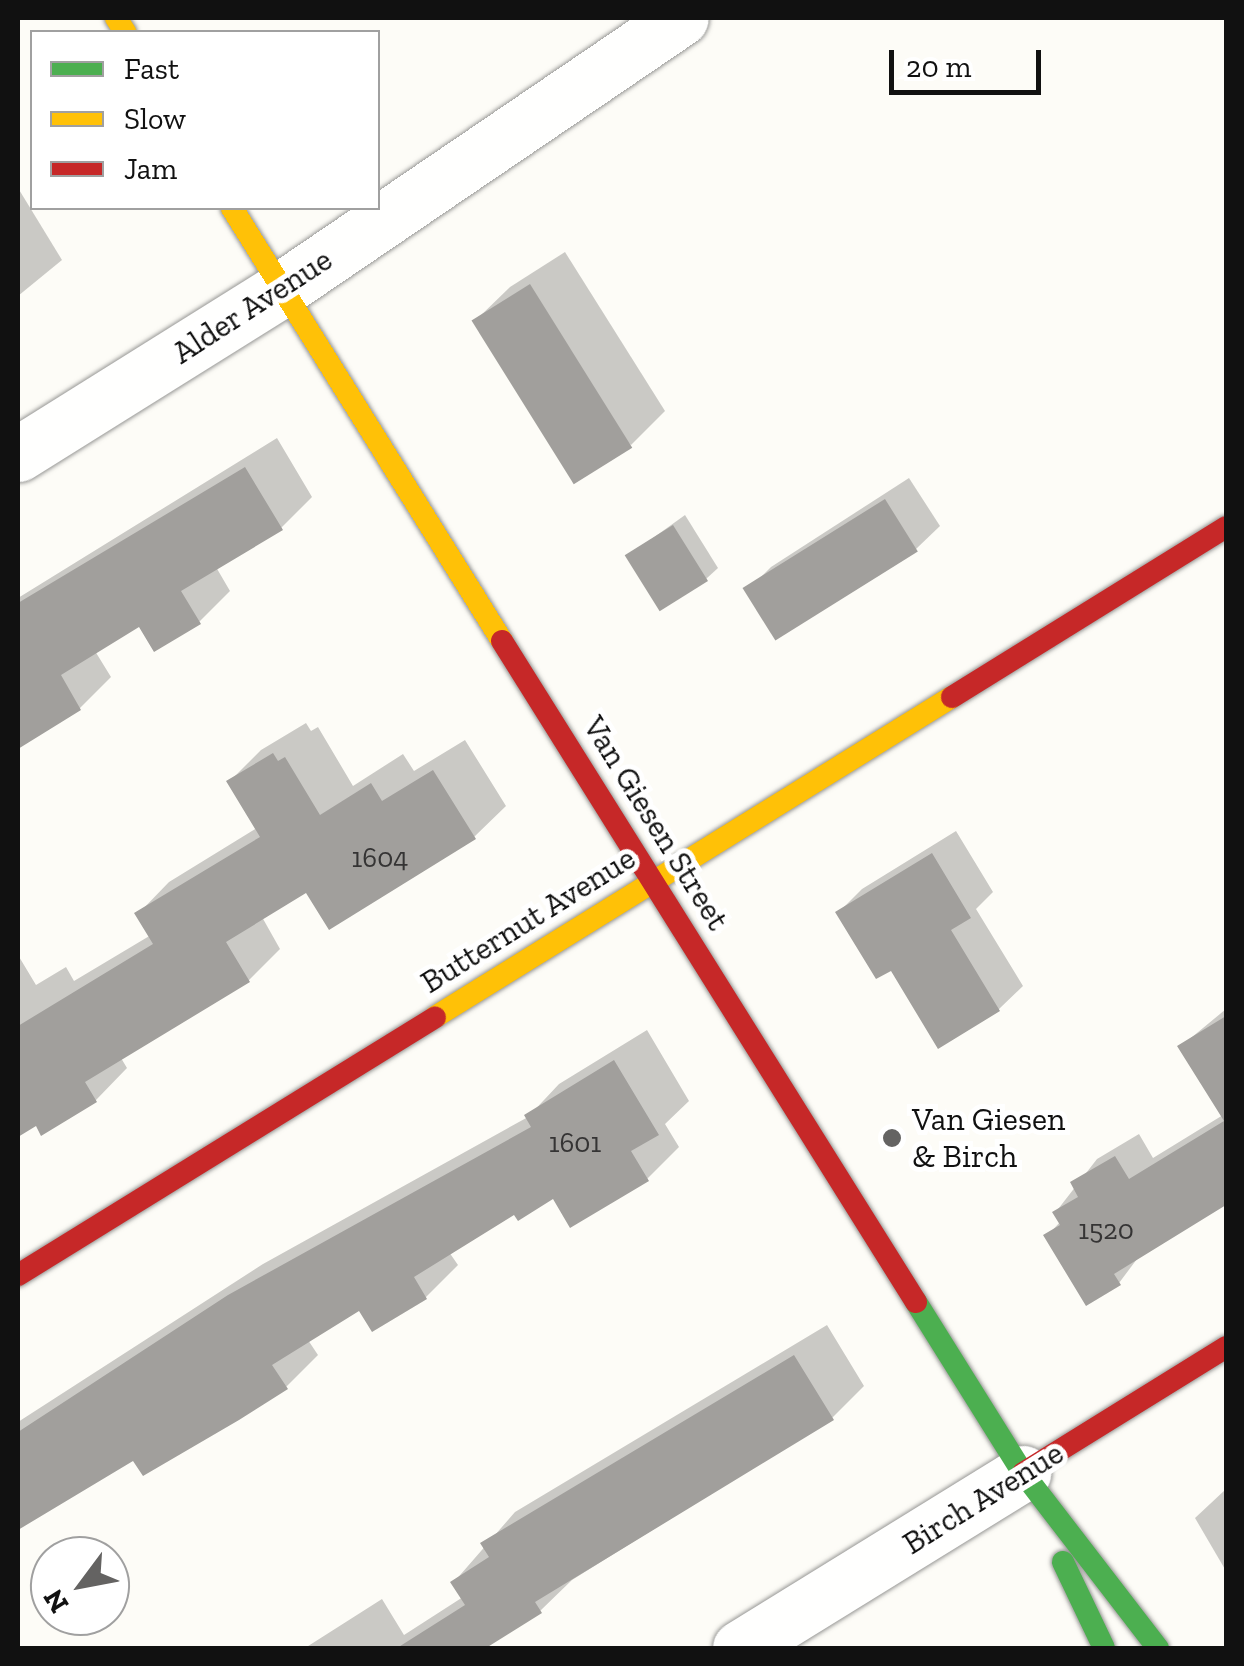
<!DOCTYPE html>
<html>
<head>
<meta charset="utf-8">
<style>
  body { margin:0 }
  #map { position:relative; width:1244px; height:1666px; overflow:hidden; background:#fdfcf7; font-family:"Zilla Slab",serif }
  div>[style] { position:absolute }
  .shadow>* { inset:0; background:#0003 }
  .building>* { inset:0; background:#a19f9c; transform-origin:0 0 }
  .roads { filter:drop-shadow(0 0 2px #979795) drop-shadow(0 0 2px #979795) }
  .street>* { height:55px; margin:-27.5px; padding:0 27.5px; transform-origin:27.5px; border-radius:27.5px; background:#fffffe }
  .fast>* { height:22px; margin:-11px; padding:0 11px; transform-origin:11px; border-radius:11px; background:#4caf50 }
  .slow>* { height:22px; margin:-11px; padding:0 11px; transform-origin:11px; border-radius:11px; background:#ffc107 }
  .jam>* { height:22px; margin:-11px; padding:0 11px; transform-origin:11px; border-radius:11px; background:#c62828 }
  .dots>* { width:28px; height:28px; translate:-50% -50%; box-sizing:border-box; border:5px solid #fff; border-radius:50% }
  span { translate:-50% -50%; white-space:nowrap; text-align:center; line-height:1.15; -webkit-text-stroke:10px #fff; paint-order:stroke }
  .number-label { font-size:28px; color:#353434 }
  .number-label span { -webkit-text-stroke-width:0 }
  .street-label { font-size:32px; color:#111 }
  .poi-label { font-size:32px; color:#111 }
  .left { translate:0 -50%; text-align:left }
  .frame { position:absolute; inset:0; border:20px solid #111; pointer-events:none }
  .legend { position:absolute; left:30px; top:30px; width:350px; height:180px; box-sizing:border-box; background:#fff; border:2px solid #a0a0a0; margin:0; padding:12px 18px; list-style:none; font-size:30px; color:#111 }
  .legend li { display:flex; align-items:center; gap:20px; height:50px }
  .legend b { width:50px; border:2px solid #a0a0a0 }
  .north { position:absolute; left:30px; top:1536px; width:100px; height:100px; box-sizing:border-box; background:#fff; border:2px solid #a0a0a0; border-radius:50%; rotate:238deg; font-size:28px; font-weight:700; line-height:40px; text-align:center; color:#111 }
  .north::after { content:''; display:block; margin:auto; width:35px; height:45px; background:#646362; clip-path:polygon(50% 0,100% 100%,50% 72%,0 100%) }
  .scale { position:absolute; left:889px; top:50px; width:152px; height:45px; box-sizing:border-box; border:5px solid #111; border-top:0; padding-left:12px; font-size:30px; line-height:35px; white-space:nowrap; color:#111; -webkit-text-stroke:8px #fff; paint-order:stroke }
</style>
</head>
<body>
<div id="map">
  <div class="shadow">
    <div style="clip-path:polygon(18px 188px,62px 260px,18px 296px)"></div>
    <div style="clip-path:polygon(565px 252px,665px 411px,631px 445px,475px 321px,510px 287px)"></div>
    <div style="clip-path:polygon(277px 438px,312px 497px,281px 528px,216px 567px,230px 591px,199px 622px,140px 624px,95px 651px,111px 677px,80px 708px,18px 746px,18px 598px)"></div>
    <div style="clip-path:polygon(909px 478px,940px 526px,916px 549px,747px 591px,771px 567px)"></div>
    <div style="clip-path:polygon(685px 515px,718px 568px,706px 579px,628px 556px)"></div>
    <div style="clip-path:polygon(306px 723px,311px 731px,318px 727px,353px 786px,403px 754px,414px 771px,465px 740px,506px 806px,474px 837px,307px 890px,262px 917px,280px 949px,249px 980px,121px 1058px,127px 1068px,96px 1100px,42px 1133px,36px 1123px,18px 1134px,18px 955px,36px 985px,66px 967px,74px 981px,151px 935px,138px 914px,169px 882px,257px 828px,229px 782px,261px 750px)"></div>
    <div style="clip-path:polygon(956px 831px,993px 892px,976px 909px,1023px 986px,999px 1009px,939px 1046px,892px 967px,839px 912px,862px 889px)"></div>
    <div style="clip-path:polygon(1226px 1009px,1226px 1202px,1140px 1255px,1119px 1283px,1047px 1236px,1061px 1221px,1055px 1213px,1097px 1159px,1139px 1134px,1153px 1158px,1223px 1115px,1180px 1047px)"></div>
    <div style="clip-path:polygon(647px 1030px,689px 1101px,665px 1124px,679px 1147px,647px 1179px,554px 1196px,515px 1212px,449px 1252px,458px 1265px,426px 1297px,373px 1328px,360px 1308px,308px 1340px,318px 1355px,286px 1387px,134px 1457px,18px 1527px,18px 1422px,263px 1264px,528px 1117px,559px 1084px)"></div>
    <div style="clip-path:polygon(827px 1325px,864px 1386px,832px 1418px,572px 1580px,540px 1611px,482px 1648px,305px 1648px,382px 1599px,404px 1635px,463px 1597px,454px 1582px,515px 1512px)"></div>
    <div style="clip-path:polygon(1226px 1489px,1226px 1571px,1195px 1518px)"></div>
  </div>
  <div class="building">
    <div style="left:530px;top:284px;width:193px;height:69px;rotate:58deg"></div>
    <div style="clip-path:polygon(245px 467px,283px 530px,181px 591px,201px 624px,154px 652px,139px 627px,61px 675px,81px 710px,18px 749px,18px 603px)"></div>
    <div style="left:885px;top:499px;width:62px;height:168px;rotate:58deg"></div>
    <div style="left:673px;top:525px;width:66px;height:57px;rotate:58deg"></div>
    <div style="clip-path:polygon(273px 753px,278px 761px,285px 757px,320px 815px,371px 783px,382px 801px,433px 770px,476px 839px,329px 930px,306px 893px,226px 942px,250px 982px,85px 1082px,97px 1102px,41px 1136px,36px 1126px,18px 1137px,18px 1026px,153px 944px,134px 913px,260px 837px,226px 781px)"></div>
    <div style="clip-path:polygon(932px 853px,971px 918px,951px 930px,1000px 1011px,938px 1049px,891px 971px,876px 979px,835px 912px)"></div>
    <div style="clip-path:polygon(1226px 1016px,1226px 1205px,1114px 1274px,1121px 1285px,1086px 1306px,1043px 1235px,1060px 1225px,1052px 1212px,1078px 1197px,1070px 1182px,1115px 1156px,1129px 1179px,1224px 1121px,1177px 1046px)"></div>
    <div style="clip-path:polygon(614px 1060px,659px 1135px,631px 1151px,649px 1181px,570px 1228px,553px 1199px,518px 1221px,514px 1215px,414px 1277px,427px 1299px,372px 1332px,359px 1311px,272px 1365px,288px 1389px,239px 1420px,143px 1476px,133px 1461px,18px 1530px,18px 1432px,228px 1295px,531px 1127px,524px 1115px)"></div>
    <div style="clip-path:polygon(794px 1355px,834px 1420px,535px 1602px,542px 1613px,486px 1648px,397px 1648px,465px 1605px,450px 1582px,489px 1557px,480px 1543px)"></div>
  </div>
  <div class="roads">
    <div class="street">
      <div style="left:18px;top:454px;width:311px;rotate:-32deg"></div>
      <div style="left:282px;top:289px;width:482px;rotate:-34.2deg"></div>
      <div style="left:740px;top:1648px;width:333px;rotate:-31.7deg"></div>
    </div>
    <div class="fast">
      <div style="left:916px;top:1302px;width:202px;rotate:58deg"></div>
      <div style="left:1023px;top:1473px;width:221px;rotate:52.4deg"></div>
      <div style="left:1063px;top:1562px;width:95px;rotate:64.5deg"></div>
    </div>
    <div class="slow">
      <div style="left:116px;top:18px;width:17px;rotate:57deg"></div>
      <div style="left:232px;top:208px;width:510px;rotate:58.05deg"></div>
      <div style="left:435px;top:1017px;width:608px;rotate:-31.76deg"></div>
    </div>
    <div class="jam">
      <div style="left:502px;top:641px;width:780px;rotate:57.94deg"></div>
      <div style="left:952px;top:697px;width:322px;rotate:-31.8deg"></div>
      <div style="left:18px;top:1275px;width:490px;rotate:-31.7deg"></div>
      <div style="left:1023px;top:1473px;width:239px;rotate:-31.8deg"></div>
    </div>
  </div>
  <div class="dots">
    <div style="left:892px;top:1138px;background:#646362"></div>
  </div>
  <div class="number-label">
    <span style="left:380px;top:858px">1604</span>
    <span style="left:575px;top:1143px">1601</span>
    <span style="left:1106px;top:1230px">1520</span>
  </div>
  <div class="street-label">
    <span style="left:252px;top:306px;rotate:-33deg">Alder Avenue</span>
    <span style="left:656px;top:823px;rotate:58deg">Van Giesen Street</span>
    <span style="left:528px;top:920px;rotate:-32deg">Butternut Avenue</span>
    <span style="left:983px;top:1498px;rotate:-32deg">Birch Avenue</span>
  </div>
  <div class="poi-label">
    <span class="left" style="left:912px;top:1138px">Van Giesen<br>&amp; Birch</span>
  </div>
  <div class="frame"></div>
  <ul class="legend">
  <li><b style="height:12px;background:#4caf50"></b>Fast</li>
  <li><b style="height:12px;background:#ffc107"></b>Slow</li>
  <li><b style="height:12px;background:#c62828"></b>Jam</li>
  </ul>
  <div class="north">N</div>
  <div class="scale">20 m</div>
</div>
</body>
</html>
